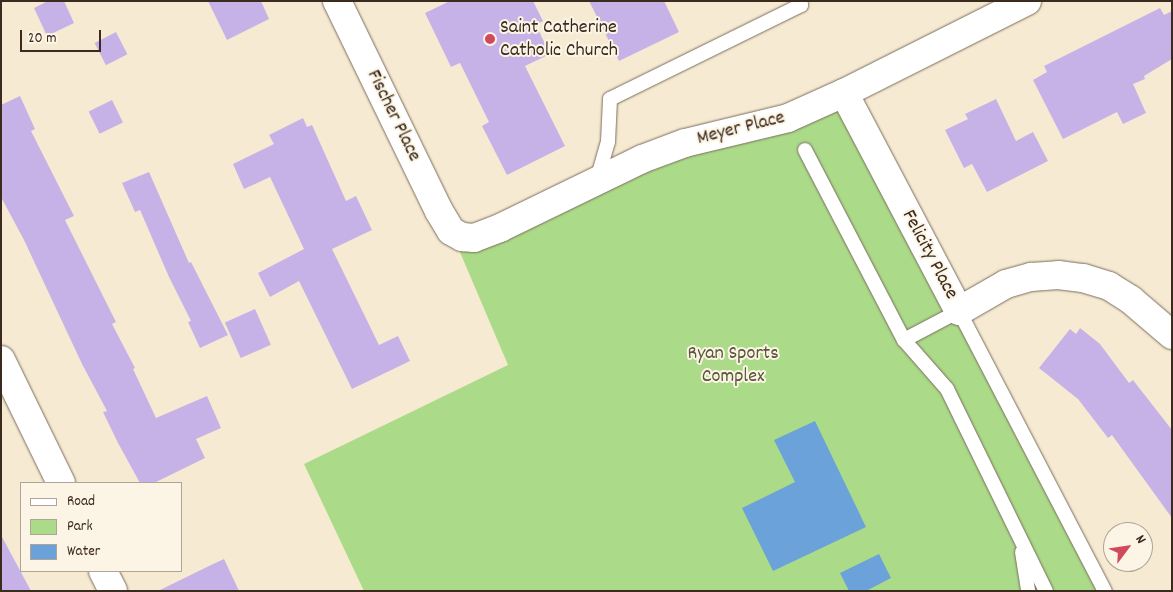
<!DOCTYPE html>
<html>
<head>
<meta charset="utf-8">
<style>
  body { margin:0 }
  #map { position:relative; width:1173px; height:592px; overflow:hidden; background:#f6ead2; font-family:Dekko,sans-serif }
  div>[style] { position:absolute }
  .green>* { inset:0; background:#abdb89 }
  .water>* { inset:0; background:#6ba2d9 }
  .building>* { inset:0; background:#c7b2e8; transform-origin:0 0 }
  .roads { filter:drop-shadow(0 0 1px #7c6d5d) drop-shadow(0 0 1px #7c6d5d) }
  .service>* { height:14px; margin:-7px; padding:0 7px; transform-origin:7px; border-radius:7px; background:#fff }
  .minor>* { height:28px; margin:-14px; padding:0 14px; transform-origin:14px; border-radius:14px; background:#fff }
  .dots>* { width:14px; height:14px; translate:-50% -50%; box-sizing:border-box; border:2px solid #fcf5e5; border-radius:50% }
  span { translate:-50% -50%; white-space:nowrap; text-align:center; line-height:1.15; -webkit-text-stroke:4px #fcf5e5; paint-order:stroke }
  .poi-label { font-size:20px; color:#3b2a1e }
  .left { translate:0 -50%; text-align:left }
  .street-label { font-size:20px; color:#3b2a1e }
  .park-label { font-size:20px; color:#575639 }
  .frame { position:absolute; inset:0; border:2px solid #3b2a1e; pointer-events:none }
  .legend { position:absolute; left:20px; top:482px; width:162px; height:90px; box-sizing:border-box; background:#fcf5e5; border:1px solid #afa495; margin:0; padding:6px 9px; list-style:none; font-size:15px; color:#3b2a1e }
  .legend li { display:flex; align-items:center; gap:10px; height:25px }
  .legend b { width:25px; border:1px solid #afa495 }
  .north { position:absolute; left:1103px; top:522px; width:50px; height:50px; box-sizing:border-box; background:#fcf5e5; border:1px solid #afa495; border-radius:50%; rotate:59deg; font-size:14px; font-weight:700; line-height:20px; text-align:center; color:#3b2a1e }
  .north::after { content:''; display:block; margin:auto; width:18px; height:22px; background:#d1495b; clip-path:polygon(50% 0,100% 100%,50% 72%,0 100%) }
  .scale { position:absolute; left:20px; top:30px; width:81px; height:22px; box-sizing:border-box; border:2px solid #3b2a1e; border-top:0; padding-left:6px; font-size:15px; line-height:18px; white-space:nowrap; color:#3b2a1e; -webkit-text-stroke:4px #fcf5e5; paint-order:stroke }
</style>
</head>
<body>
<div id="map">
  <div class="green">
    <div style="clip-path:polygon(844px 93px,1105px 591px,364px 591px,304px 464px,508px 365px,451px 231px,462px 237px)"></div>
  </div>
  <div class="water">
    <div style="clip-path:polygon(815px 421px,866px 527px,773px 571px,742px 508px,795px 482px,774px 440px)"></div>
    <div style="clip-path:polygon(879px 554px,891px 578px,866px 591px,849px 591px,840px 573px)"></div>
  </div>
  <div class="building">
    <div style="clip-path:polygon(48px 1px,64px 1px,74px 23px,47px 36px,34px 8px)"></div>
    <div style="clip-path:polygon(208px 1px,261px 1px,269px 19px,227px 40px)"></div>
    <div style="clip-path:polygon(450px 1px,533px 1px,543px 21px,536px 25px,550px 54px,525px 66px,565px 146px,507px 175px,482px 126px,489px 122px,460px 63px,451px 67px,425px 13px)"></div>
    <div style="clip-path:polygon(589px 1px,664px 1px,679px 32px,619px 61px)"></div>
    <div style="clip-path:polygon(1160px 8px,1164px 15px,1172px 11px,1172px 59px,1144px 76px,1145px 79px,1133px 84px,1146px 113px,1123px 124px,1117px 112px,1063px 139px,1033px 80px,1047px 72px,1044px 66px)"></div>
    <div style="left:116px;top:32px;width:25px;height:24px;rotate:63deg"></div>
    <div style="clip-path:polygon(20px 96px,35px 129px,31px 131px,74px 216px,65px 220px,116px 322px,112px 324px,135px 368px,133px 369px,156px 418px,207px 396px,221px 428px,196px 439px,205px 458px,154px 483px,140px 483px,118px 443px,103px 412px,107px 411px,82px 364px,24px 240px,1px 197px,1px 105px)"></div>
    <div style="clip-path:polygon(996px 99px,1016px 141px,1033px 132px,1048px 161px,987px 192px,972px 164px,964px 168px,945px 130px,968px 119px,965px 114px)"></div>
    <div style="left:112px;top:100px;width:25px;height:26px;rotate:64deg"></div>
    <div style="clip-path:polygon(303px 118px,307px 127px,312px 125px,346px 201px,356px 196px,372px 230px,332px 249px,379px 345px,398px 336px,410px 361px,352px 389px,299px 281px,270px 297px,258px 273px,304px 249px,270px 177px,244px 189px,233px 164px,274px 144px,269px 135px)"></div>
    <div style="clip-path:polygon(149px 172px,189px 263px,191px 262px,228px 335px,200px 348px,188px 322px,191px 321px,169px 277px,140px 210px,135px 212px,122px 183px)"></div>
    <div style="left:255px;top:309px;width:39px;height:33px;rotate:66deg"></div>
    <div style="clip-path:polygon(1080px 328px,1100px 344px,1129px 383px,1133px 380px,1172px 430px,1172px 518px,1112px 435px,1108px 438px,1078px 399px,1039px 368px,1070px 329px,1076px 334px)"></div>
    <div style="clip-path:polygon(1px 535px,31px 591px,1px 591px)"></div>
    <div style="clip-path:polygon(224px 559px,239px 591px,158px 591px,209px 566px)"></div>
  </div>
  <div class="roads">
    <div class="service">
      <div style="left:805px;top:150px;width:214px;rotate:62.5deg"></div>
      <div style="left:904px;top:340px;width:65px;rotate:48.7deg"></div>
      <div style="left:947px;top:389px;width:225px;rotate:63.9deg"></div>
      <div style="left:597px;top:180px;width:40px;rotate:-74deg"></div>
      <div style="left:608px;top:142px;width:43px;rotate:-87.3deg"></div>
      <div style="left:610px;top:99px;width:213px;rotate:-26.2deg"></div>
      <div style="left:801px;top:5px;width:4px;rotate:-117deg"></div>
      <div style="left:904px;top:340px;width:62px;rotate:-27.8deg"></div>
      <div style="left:959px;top:311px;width:316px;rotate:62.5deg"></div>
      <div style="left:1022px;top:552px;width:39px;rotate:81deg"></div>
    </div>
    <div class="minor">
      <div style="left:337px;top:1px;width:233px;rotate:64.1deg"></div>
      <div style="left:439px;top:211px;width:23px;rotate:59deg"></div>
      <div style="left:451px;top:231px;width:13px;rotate:29deg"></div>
      <div style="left:462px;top:237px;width:12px;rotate:5deg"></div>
      <div style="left:474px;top:238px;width:28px;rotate:-21deg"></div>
      <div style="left:500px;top:228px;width:158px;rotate:-25.9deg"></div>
      <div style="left:642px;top:159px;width:46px;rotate:-20.4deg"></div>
      <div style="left:685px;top:143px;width:106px;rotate:-13.6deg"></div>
      <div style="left:788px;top:118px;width:61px;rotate:-24.1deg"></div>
      <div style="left:844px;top:93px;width:205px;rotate:-26.7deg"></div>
      <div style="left:844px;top:93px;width:246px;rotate:62.2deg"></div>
      <div style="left:959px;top:311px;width:54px;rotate:-29.9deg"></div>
      <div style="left:1006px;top:284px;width:26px;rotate:-16deg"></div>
      <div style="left:1031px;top:277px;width:27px;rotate:-4deg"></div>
      <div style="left:1058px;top:275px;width:25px;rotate:7deg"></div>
      <div style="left:1083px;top:278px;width:27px;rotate:17deg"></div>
      <div style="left:1109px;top:286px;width:26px;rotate:32deg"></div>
      <div style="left:1131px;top:300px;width:54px;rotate:40.5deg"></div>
      <div style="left:1px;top:360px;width:137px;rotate:64deg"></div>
      <div style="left:103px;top:571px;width:22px;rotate:63deg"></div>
    </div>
  </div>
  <div class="dots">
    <div style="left:490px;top:39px;background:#d1495b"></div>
  </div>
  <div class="poi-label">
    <span class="left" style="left:500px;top:40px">Saint Catherine<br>Catholic Church</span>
  </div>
  <div class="street-label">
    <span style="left:393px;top:116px;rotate:64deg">Fischer Place</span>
    <span style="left:741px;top:129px;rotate:-14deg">Meyer Place</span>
    <span style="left:929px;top:255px;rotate:62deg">Felicity Place</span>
  </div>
  <div class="park-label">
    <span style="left:733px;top:366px">Ryan Sports<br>Complex</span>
  </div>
  <div class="frame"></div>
  <ul class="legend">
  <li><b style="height:6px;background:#fff"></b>Road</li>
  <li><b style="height:14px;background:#abdb89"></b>Park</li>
  <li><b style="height:14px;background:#6ba2d9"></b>Water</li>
  </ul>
  <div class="north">N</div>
  <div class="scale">20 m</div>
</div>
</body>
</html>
